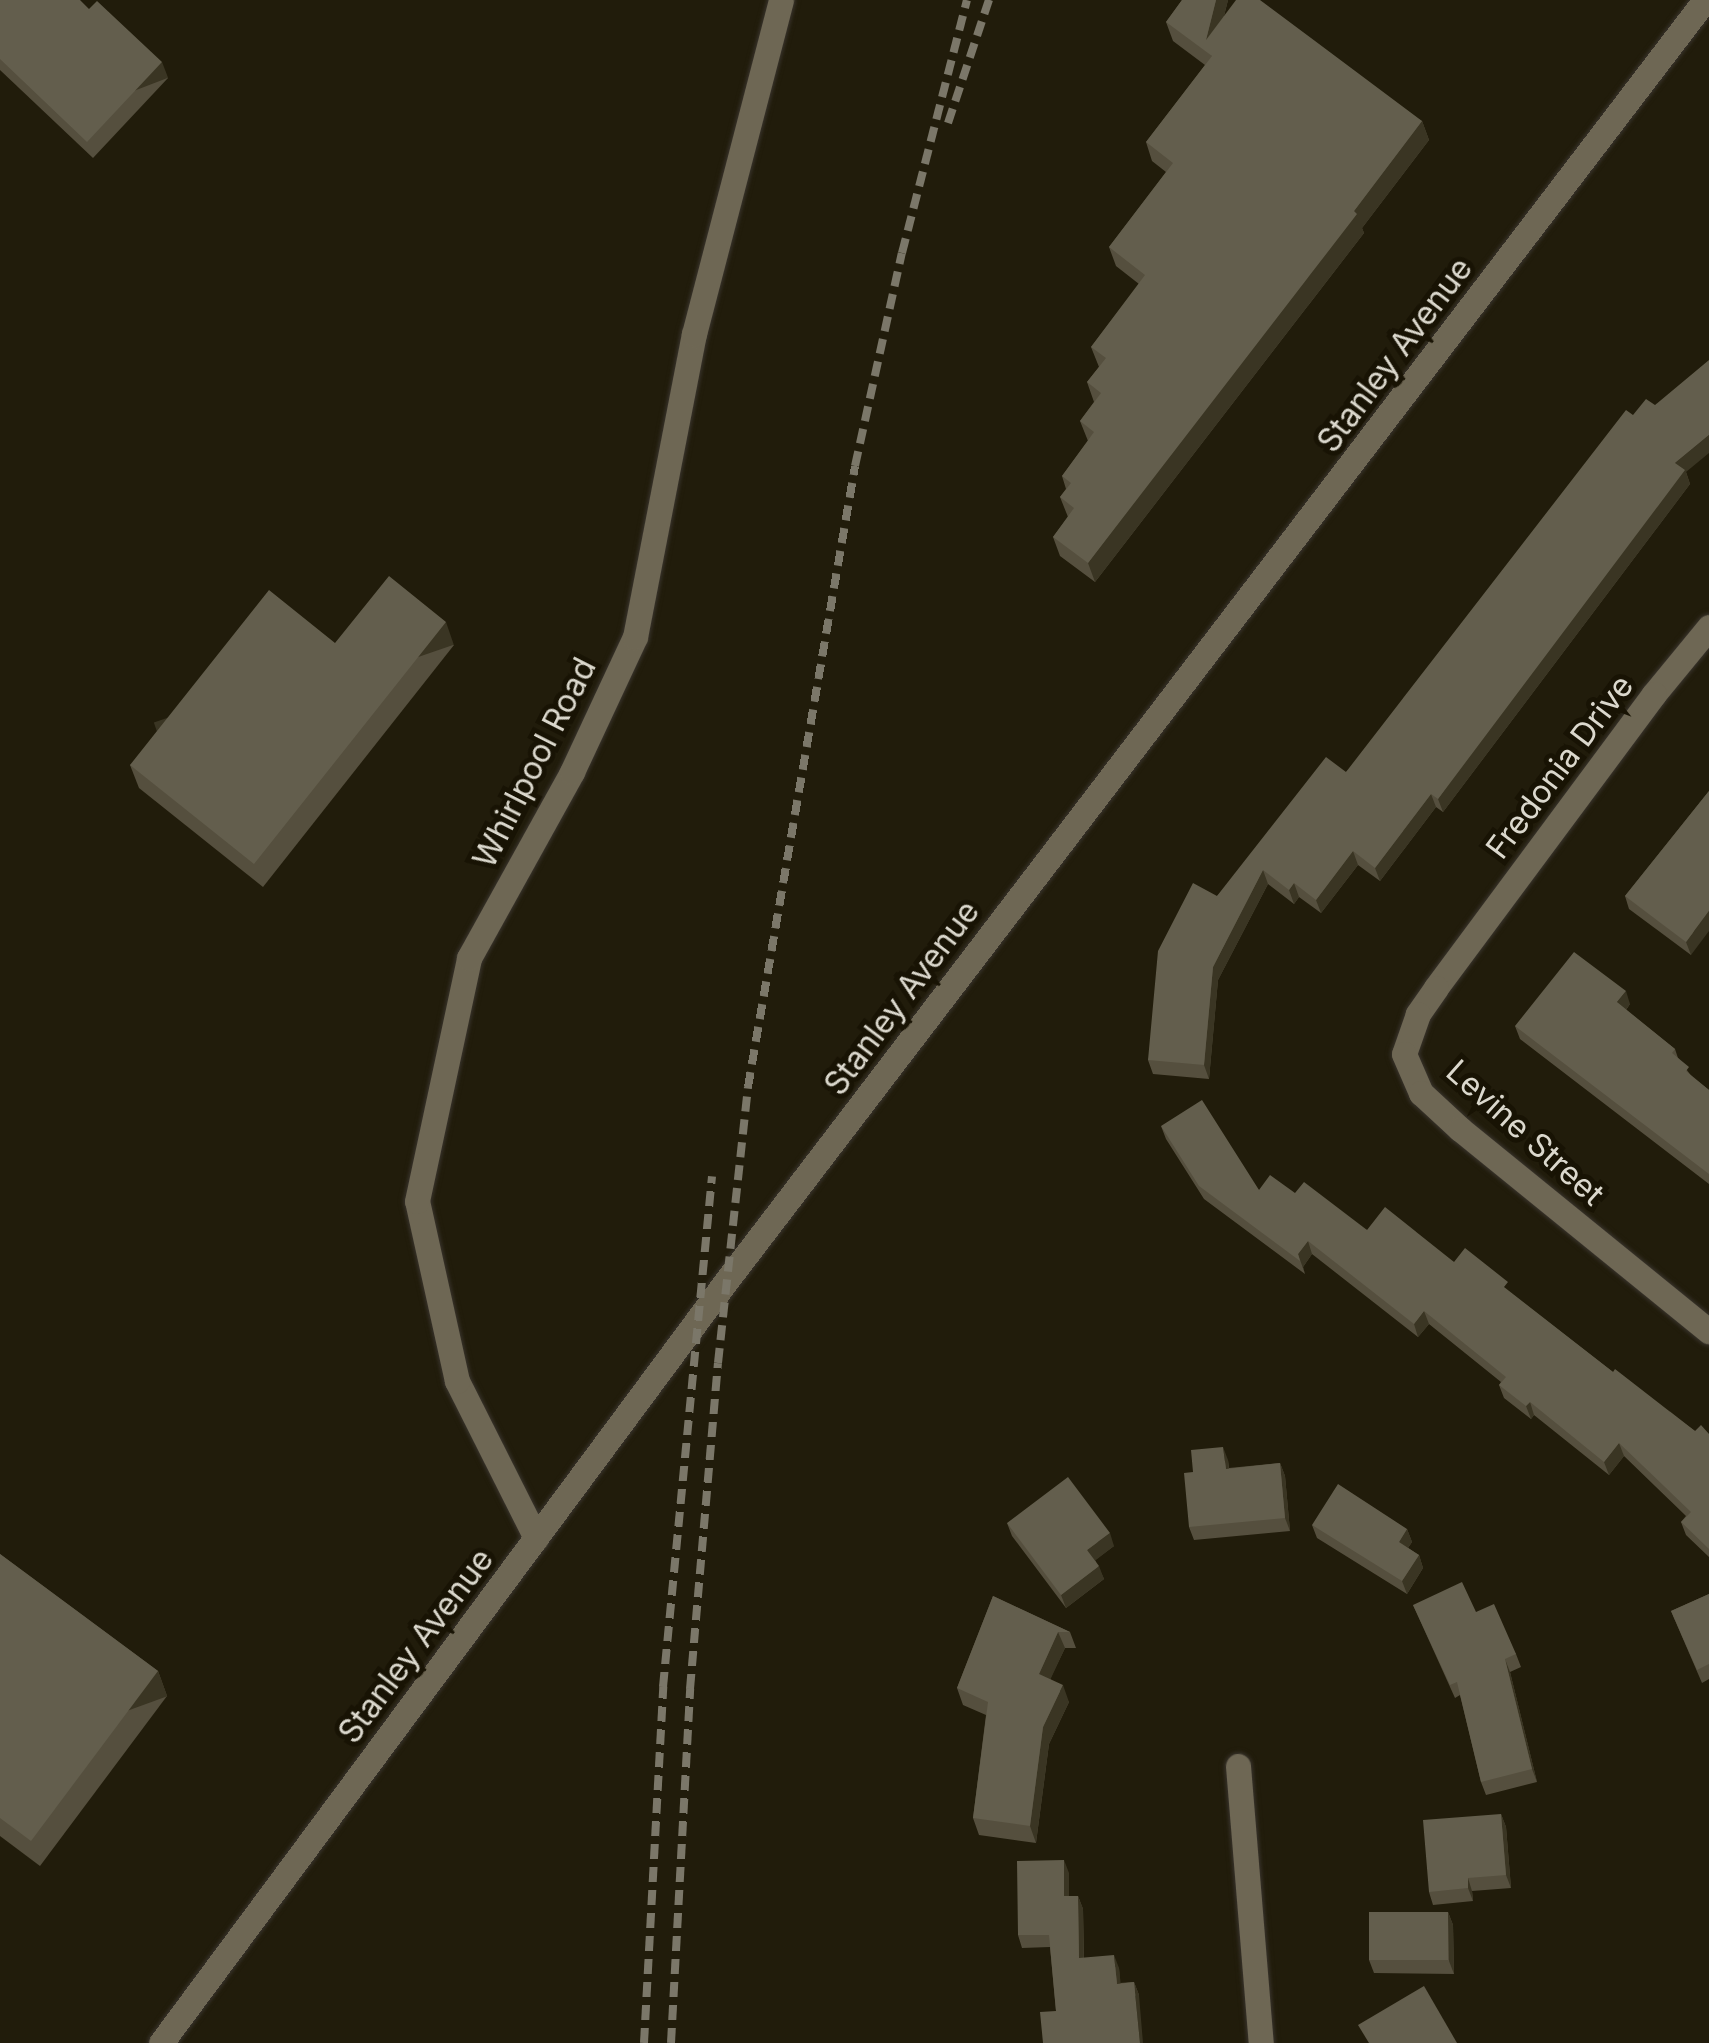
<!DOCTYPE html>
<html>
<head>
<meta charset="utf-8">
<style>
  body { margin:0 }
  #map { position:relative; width:1709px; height:2043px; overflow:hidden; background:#211c0b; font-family:Inter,sans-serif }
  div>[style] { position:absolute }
  .roads { filter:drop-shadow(0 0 2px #39342d) drop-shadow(0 0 2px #39342d) }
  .minor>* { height:25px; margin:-12.5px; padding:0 12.5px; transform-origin:12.5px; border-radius:12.5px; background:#6e6754 }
  .tertiary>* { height:25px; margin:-12.5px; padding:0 12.5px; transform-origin:12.5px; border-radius:12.5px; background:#6e6754 }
  .secondary>* { height:25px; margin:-12.5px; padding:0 12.5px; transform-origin:12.5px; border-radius:12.5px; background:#6e6754 }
  .rail>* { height:8px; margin-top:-4px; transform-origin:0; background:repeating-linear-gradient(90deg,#7b7769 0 15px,transparent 0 23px) }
  .wall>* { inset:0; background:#554f3e }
  .shaded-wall>* { inset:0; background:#3a3523; transform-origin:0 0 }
  .building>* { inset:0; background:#635e4d; transform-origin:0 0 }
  span { translate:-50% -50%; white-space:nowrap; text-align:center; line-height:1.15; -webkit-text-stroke:10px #181304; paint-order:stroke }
  .street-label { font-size:32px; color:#dbd8cd }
</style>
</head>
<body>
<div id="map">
  <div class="roads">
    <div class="minor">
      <div style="left:1709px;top:627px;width:87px;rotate:129.4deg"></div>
      <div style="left:1654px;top:694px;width:366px;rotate:126.6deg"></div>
      <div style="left:1436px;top:988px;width:32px;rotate:125deg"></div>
      <div style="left:1418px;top:1014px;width:42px;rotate:109.3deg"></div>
      <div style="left:1404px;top:1054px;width:43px;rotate:66.4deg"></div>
      <div style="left:1421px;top:1093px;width:53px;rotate:42.7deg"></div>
      <div style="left:1460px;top:1129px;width:321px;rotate:39.1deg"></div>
      <div style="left:1238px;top:1766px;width:278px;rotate:85.3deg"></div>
    </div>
    <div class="tertiary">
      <div style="left:536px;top:1538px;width:176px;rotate:-116.7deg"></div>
      <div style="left:457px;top:1381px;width:184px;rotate:-102.5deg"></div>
      <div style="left:417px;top:1201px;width:249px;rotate:-77.9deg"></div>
      <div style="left:469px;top:958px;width:213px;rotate:-61deg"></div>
      <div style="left:572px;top:772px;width:149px;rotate:-65deg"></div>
      <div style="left:635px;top:637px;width:309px;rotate:-79deg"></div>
      <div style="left:694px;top:334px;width:345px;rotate:-75.4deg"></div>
    </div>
    <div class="secondary">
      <div style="left:161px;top:2043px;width:950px;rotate:-53.43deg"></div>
      <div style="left:727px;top:1280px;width:1611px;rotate:-52.62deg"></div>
    </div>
  </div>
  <div class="rail">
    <div style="left:948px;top:123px;width:130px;rotate:-71.6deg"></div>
    <div style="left:644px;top:2043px;width:357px;rotate:-86.9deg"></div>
    <div style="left:663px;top:1687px;width:513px;rotate:-84.52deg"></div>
    <div style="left:671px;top:2043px;width:355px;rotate:-86.9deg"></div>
    <div style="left:690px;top:1689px;width:327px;rotate:-85.1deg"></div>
    <div style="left:718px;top:1363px;width:278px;rotate:-83.8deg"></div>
    <div style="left:748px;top:1087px;width:630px;rotate:-80.22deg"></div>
    <div style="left:855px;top:466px;width:218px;rotate:-77.6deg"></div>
    <div style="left:902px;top:253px;width:261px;rotate:-75.6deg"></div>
  </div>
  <div class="wall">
    <div style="clip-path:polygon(0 0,168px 78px,93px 158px,0 70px)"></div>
    <div style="clip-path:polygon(1182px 0,1228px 0,1224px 16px,1422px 121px,1429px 140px,1362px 228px,1364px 233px,1095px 582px,1060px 556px,1053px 537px,1068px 517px,1060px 497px,1066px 489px,1062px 476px,1088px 441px,1080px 421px,1094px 402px,1087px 382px,1099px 367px,1091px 347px,1139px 284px,1116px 266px,1109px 247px,1166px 172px,1152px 161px,1146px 142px,1205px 65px,1173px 41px,1166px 22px)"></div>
    <div style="clip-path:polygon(1686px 472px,1690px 484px,1443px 812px,1436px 807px,1380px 881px,1358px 865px,1321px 913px,1299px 897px,1294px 904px,1268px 884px,1218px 980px,1209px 1079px,1153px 1074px,1148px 1060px,1217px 896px,1346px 772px)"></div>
    <div style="clip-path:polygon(335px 643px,454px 645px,263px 887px,139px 788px,130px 765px)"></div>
    <div style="clip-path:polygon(1709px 791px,1691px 955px,1629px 909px,1625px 896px)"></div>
    <div style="clip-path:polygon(1630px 1004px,1626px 1010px,1675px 1049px,1678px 1058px,1692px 1077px,1709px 1090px,1709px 1184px,1520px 1039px,1515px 1026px)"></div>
    <div style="clip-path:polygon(1161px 1126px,1259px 1190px,1295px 1193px,1367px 1230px,1454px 1262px,1512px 1294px,1613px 1372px,1695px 1431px,1709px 1434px,1709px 1557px,1686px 1535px,1681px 1522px,1686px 1516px,1624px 1456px,1609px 1475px,1534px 1415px,1531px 1419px,1504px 1398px,1499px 1385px,1501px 1382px,1429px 1324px,1418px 1337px,1312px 1254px,1303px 1267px,1305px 1274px,1204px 1199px,1166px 1139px)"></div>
    <div style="clip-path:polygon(1228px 1460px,1229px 1468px,1280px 1463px,1285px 1476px,1290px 1531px,1194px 1540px,1189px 1527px,1193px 1472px)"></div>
    <div style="clip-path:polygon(1007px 1523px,1114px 1546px,1095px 1560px,1104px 1579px,1066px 1608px,1012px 1536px)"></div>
    <div style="clip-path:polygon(1312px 1525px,1407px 1529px,1412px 1542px,1408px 1548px,1419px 1555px,1423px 1568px,1407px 1594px,1317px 1538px)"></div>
    <div style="clip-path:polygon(0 1554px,158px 1671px,167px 1696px,40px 1866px,0 1836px)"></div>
    <div style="clip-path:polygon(1709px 1594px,1709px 1679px,1702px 1683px,1671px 1611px)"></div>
    <div style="clip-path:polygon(993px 1596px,1070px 1632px,1076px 1648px,1065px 1648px,1050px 1679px,1069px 1702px,1049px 1744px,1036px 1843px,979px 1835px,973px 1818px,986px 1715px,963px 1705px,957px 1688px)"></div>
    <div style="clip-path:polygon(1413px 1605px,1476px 1612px,1516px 1654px,1521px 1667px,1510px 1672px,1537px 1782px,1486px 1795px,1481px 1782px,1460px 1695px,1455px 1698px)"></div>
    <div style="clip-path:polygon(1501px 1814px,1506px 1827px,1511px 1888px,1472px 1891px,1473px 1901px,1433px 1905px,1429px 1892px)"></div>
    <div style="clip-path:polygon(1069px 1873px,1069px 1896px,1078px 1896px,1083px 1909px,1084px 1958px,1119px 1968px,1120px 1983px,1134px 1982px,1139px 1995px,1056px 2011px,1050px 1947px,1022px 1948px,1018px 1935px)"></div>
    <div style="clip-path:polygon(1448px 1912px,1453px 1925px,1454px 1974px,1374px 1973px,1369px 1960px)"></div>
  </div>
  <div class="shaded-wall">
    <div style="clip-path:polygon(1216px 0,1228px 0,1213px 59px,1206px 40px)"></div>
    <div style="left:162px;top:62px;width:17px;height:110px;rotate:69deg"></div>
    <div style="clip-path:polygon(1422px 121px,1429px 140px,1362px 228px,1364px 233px,1095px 582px,1088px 563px)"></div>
    <div style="clip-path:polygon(1709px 435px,1709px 453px,1686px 472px,1690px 484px,1443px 812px,1438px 799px,1675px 463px)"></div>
    <div style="left:446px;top:622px;width:24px;height:309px;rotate:71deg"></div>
    <div style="clip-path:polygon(1431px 794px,1436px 807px,1380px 881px,1375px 868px)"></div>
    <div style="clip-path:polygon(1353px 851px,1358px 865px,1321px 913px,1316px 900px)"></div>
    <div style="clip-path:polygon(1263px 870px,1268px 884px,1218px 980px,1209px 1079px,1204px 1065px,1213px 967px)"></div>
    <div style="clip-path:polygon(1294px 883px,1299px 897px,1294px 904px,1289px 890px)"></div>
    <div style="clip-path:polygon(1709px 911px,1709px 931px,1691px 955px,1686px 942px)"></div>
    <div style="clip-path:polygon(1626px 991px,1630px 1004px,1622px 1015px,1617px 1002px)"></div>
    <div style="clip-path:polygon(1308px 1241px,1312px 1254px,1303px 1267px,1305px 1274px,1298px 1254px)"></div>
    <div style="clip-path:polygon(1424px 1311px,1429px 1324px,1418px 1337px,1414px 1324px)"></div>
    <div style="clip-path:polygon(1530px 1402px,1534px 1415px,1531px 1419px,1526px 1406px)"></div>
    <div style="clip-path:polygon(1619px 1443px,1624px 1456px,1609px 1475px,1604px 1462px)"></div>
    <div style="clip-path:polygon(1223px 1447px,1228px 1460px,1230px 1482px,1226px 1469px)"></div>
    <div style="clip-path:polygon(1280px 1463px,1285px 1476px,1290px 1531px,1285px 1518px)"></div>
    <div style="clip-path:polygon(1407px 1529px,1412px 1542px,1403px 1555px,1399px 1542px)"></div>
    <div style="clip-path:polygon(1110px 1533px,1114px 1546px,1092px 1563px,1087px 1550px)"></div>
    <div style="clip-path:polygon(1419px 1555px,1423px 1568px,1407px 1594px,1402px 1581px)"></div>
    <div style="clip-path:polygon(1099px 1566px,1104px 1579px,1066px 1608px,1061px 1595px)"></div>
    <div style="clip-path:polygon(1058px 1632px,1065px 1648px,1045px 1691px,1039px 1674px)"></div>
    <div style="clip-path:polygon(1505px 1659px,1510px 1672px,1537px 1782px,1532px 1769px)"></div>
    <div style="left:158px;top:1671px;width:27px;height:212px;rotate:70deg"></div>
    <div style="clip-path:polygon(1063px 1685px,1069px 1702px,1049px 1744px,1036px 1843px,1030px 1826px,1043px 1727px)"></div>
    <div style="clip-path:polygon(1501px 1814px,1506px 1827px,1511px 1888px,1506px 1875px)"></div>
    <div style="clip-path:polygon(1064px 1860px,1069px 1873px,1069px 1909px,1064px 1896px)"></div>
    <div style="clip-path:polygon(1468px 1878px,1472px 1891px,1473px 1901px,1468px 1888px)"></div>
    <div style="clip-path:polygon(1078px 1896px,1083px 1909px,1084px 1971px,1079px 1958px)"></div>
    <div style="clip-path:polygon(1448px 1912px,1453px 1925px,1454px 1974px,1449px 1961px)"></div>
    <div style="clip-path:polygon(1114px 1955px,1119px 1968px,1122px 1996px,1117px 1984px)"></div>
    <div style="clip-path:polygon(1134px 1982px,1139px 1995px,1143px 2043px,1140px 2043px)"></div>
  </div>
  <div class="building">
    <div style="clip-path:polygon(0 0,80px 0,89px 9px,97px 1px,162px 62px,87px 142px,0 59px)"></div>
    <div style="clip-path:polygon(1182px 0,1216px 0,1206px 40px,1236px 0,1260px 0,1422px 121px,1354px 211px,1357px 214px,1088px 563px,1053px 537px,1074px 508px,1060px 497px,1071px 483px,1062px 476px,1094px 432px,1080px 421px,1101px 393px,1087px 382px,1106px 358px,1091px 347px,1145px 275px,1109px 247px,1173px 163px,1146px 142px,1212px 56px,1166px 22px)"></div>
    <div style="clip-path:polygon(1709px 360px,1709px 435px,1675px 463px,1685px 470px,1438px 799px,1431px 794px,1375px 868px,1353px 851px,1316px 900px,1294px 883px,1289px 890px,1263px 870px,1213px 967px,1204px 1065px,1148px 1060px,1158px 951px,1193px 883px,1217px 896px,1326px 757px,1346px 772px,1626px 410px,1633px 415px,1646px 399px,1655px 405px)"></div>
    <div style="clip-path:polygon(389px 576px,446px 622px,254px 864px,130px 765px,269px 590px,335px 643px)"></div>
    <div style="clip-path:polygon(1709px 791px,1709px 911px,1686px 942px,1625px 896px)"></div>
    <div style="clip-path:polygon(1574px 952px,1626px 991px,1617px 1002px,1675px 1049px,1672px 1053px,1689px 1067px,1686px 1071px,1709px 1090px,1709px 1174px,1515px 1026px)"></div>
    <div style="clip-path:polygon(1202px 1100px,1259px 1190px,1270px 1175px,1295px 1193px,1304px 1182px,1367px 1230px,1385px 1207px,1454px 1262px,1465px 1248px,1508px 1282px,1504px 1287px,1613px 1372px,1615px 1369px,1695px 1431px,1701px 1425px,1709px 1434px,1709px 1549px,1681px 1522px,1691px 1512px,1619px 1443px,1604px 1462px,1530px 1402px,1526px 1406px,1499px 1385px,1506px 1377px,1424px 1311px,1414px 1324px,1308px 1241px,1298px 1254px,1300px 1261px,1199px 1186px,1161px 1126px)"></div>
    <div style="clip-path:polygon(1223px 1447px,1226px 1469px,1280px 1463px,1285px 1518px,1189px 1527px,1184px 1473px,1193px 1472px,1191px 1450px)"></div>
    <div style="clip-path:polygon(1068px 1477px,1110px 1533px,1087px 1550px,1099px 1566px,1061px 1595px,1007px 1523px)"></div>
    <div style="clip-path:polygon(1338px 1484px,1407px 1529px,1399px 1542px,1419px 1555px,1402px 1581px,1312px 1525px)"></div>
    <div style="clip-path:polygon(0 1554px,158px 1671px,31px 1841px,0 1818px)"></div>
    <div style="clip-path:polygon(1462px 1582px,1476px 1612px,1494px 1604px,1516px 1654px,1505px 1659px,1532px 1769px,1481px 1782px,1457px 1682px,1450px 1685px,1413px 1605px)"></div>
    <div style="clip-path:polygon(1709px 1594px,1709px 1664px,1697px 1670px,1671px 1611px)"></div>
    <div style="clip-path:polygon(993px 1596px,1070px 1632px,1058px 1632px,1039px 1674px,1063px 1685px,1043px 1727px,1030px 1826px,973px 1818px,988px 1702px,957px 1688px)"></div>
    <div style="clip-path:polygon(1501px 1814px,1506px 1875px,1468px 1878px,1468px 1888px,1429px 1892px,1423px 1820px)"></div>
    <div style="clip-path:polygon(1064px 1860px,1064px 1896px,1078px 1896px,1079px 1958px,1114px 1955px,1117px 1984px,1134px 1982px,1140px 2043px,1043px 2043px,1040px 2012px,1056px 2011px,1049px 1935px,1018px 1935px,1017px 1861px)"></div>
    <div style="left:1369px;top:1912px;width:79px;height:48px"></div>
    <div style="clip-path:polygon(1424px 1986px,1457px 2043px,1369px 2043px,1358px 2025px)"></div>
  </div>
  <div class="street-label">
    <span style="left:1395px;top:355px;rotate:-53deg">Stanley Avenue</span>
    <span style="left:535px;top:763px;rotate:-63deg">Whirlpool Road</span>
    <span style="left:1560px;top:767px;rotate:-53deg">Fredonia Drive</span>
    <span style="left:902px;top:998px;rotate:-53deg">Stanley Avenue</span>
    <span style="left:1525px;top:1133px;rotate:42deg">Levine Street</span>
    <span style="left:416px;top:1646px;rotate:-53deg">Stanley Avenue</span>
  </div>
</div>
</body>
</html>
